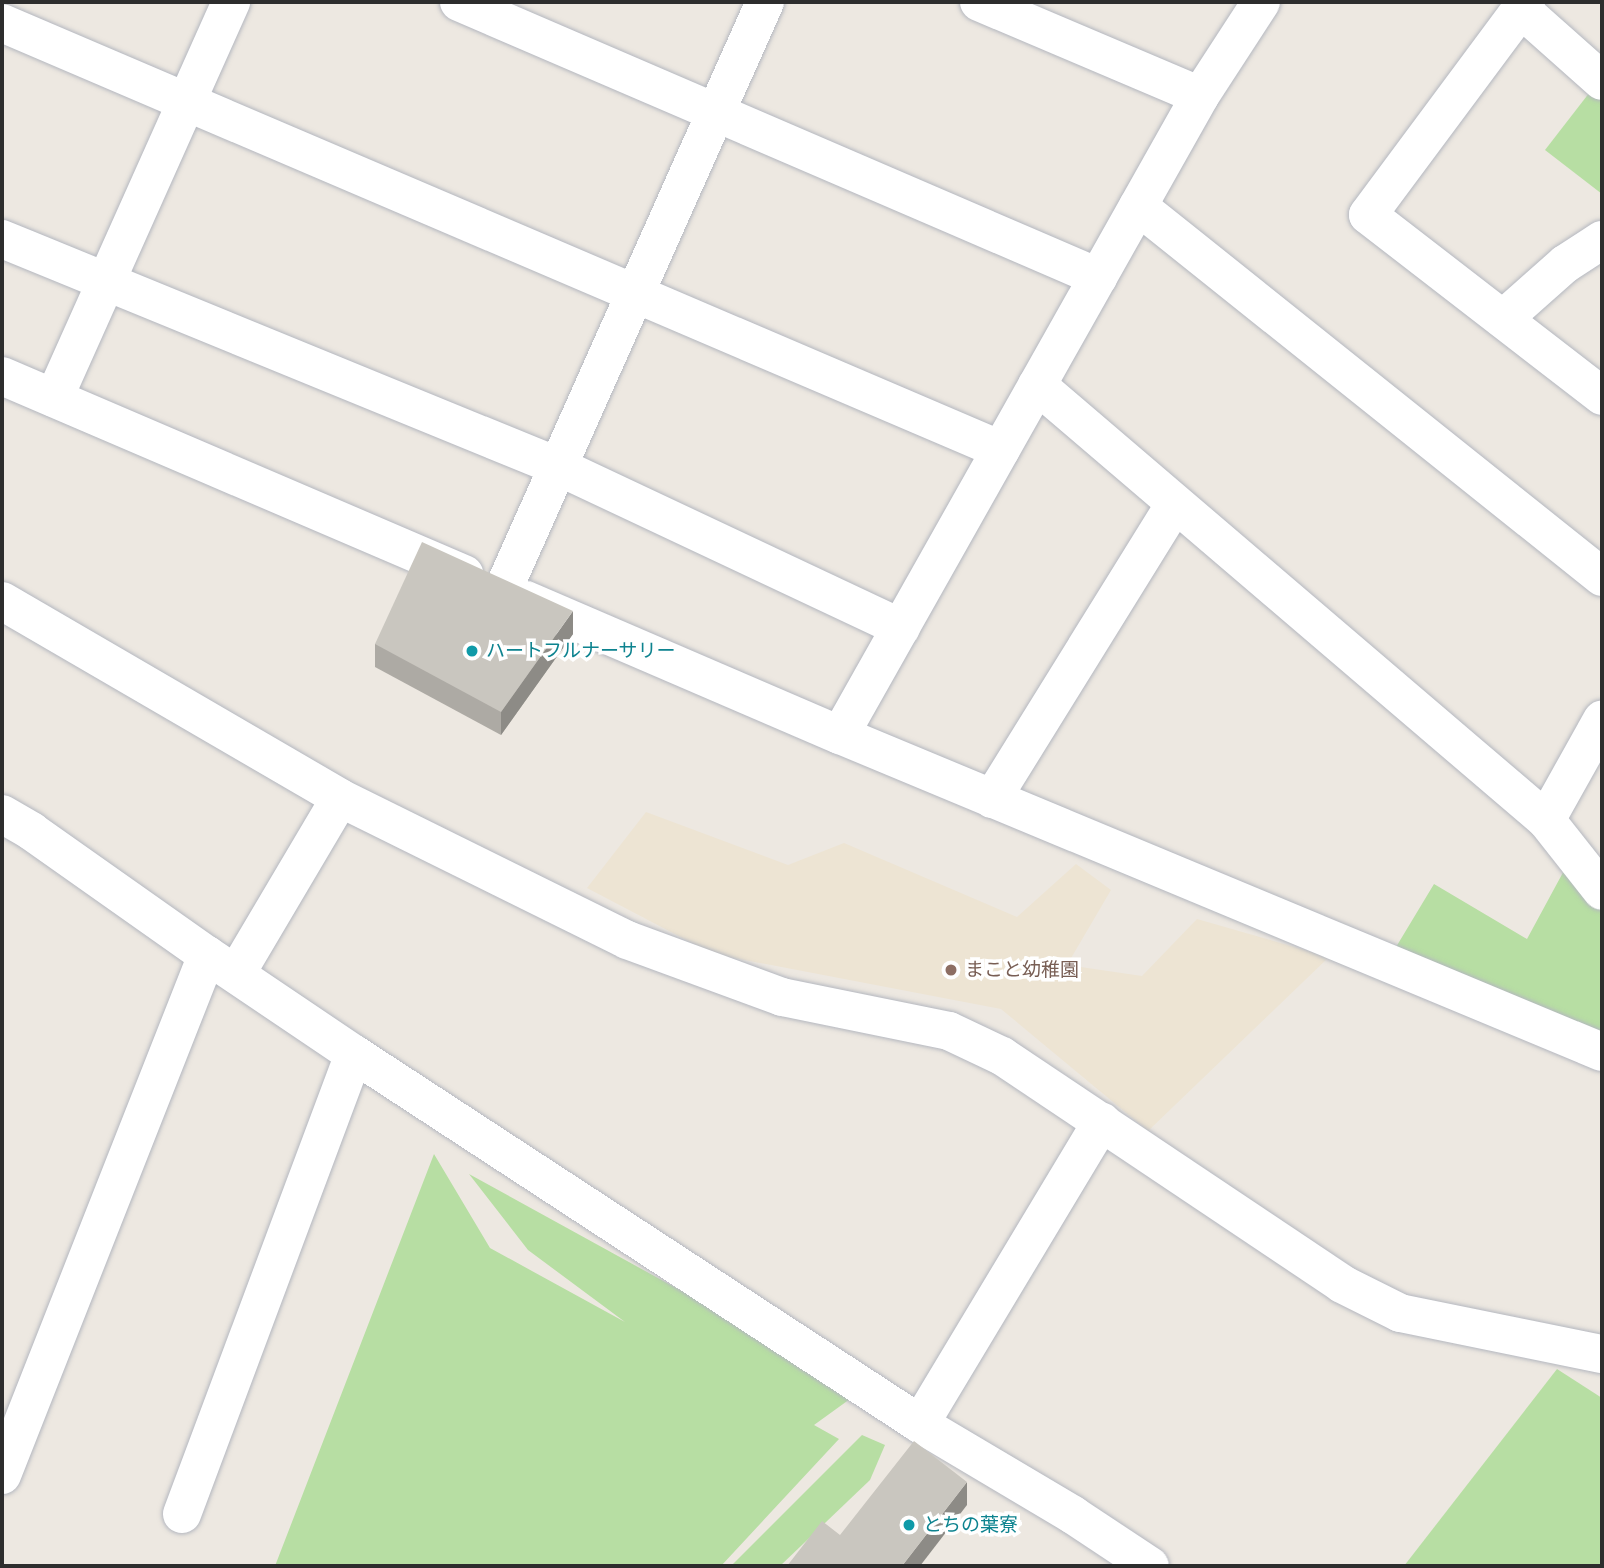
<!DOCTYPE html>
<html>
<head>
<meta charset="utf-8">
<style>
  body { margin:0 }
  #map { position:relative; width:1604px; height:1568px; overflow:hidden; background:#ede8e1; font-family:Jost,"Noto Sans JP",sans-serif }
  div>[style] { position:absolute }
  .education>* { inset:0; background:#ede4d3 }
  .green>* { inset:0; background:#b7dea3 }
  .roads { filter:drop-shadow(0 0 2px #b4b7bf) drop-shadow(0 0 2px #b4b7bf) }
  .minor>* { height:38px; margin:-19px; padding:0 19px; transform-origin:19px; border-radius:19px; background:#fff }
  .wall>* { inset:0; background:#adaaa4 }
  .shaded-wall>* { inset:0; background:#8d8b86 }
  .building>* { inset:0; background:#c9c6bf }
  .dots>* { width:19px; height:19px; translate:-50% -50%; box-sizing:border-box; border:4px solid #fff; border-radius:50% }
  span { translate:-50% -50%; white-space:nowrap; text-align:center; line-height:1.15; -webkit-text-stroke:7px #fff; paint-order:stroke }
  .culture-label { font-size:19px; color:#0d838f }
  .left { translate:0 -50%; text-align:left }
  .education-label { font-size:19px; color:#785e54 }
  .frame { position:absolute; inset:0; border:4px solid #2d2d2d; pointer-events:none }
</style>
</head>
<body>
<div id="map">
  <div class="education">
    <div style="clip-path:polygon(646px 812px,788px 865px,844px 843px,1017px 917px,1076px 864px,1111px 890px,1067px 965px,1142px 976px,1197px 919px,1329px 957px,1148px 1131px,1001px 1009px,713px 954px,587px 888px)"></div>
  </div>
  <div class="green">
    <div style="clip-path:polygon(1600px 79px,1602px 81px,1602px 194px,1545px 150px)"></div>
    <div style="clip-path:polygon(1573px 854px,1602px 891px,1602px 1052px,1387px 962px,1434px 884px,1527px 939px)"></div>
    <div style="clip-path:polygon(434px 1154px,490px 1248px,625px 1322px,528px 1250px,469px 1174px,836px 1376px,850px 1399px,814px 1425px,839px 1439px,721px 1566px,275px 1566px)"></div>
    <div style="clip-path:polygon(1557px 1369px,1602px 1398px,1602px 1566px,1404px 1566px)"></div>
    <div style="clip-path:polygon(862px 1435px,885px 1445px,870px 1480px,780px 1566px,731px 1566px)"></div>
  </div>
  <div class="roads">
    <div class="minor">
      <div style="left:459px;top:2px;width:696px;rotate:23.29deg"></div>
      <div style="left:979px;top:2px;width:240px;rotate:23deg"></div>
      <div style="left:1526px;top:2px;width:265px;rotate:126.6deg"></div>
      <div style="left:1368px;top:215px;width:296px;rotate:37.7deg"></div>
      <div style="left:1521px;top:9px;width:108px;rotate:41.6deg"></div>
      <div style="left:2px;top:23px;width:1086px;rotate:23.14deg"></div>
      <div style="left:1138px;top:206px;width:594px;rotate:38.64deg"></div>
      <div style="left:2px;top:239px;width:600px;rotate:22.25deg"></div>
      <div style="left:557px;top:466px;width:380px;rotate:25.2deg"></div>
      <div style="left:1503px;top:319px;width:83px;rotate:-41.6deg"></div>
      <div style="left:1565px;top:264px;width:44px;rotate:-33deg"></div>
      <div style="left:2px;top:376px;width:503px;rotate:23.2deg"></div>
      <div style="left:1037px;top:385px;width:670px;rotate:40.52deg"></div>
      <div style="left:1546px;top:820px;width:90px;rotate:51.7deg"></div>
      <div style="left:54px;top:398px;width:434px;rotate:-65.9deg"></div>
      <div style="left:503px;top:590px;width:644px;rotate:-65.98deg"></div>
      <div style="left:526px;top:600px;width:342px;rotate:23.3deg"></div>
      <div style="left:840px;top:735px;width:825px;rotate:22.59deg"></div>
      <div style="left:2px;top:601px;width:391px;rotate:30.2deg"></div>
      <div style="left:340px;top:798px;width:320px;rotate:26.3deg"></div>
      <div style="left:627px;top:940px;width:165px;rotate:20.2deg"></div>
      <div style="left:782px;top:997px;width:170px;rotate:11.5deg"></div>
      <div style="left:949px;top:1031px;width:59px;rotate:25.3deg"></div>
      <div style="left:1002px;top:1056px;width:409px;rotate:33.8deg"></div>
      <div style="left:1342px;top:1284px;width:65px;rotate:26.6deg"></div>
      <div style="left:1400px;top:1313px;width:206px;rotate:11.5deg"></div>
      <div style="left:840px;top:735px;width:733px;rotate:-60.6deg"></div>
      <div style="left:1200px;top:96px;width:112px;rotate:-57deg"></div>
      <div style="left:992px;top:799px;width:347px;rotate:-58.2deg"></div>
      <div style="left:2px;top:814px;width:34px;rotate:30deg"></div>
      <div style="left:31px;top:831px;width:215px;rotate:35.2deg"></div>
      <div style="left:207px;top:955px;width:177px;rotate:34deg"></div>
      <div style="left:354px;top:1054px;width:676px;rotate:33.17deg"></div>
      <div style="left:920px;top:1424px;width:178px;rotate:30.7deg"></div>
      <div style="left:1073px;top:1515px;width:92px;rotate:33.5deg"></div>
      <div style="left:1546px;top:820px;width:115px;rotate:-60.8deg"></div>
      <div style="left:236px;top:974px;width:204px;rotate:-59.4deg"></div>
      <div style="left:920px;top:1424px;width:353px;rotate:-59deg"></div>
      <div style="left:2px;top:1475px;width:559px;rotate:-68.48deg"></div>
      <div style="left:182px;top:1514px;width:491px;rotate:-69.5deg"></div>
    </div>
  </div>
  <div class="wall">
    <div style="clip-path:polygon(573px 634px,501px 735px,375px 667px,375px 644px)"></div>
  </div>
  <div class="shaded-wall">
    <div style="clip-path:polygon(573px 611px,573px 634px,501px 735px,501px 712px)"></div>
    <div style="clip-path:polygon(967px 1482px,967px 1505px,920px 1566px,902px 1566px)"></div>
  </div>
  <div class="building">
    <div style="clip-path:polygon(422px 542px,573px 611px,501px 712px,375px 644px)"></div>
    <div style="clip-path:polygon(914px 1441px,967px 1482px,902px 1566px,787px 1566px,822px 1521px,840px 1535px)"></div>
  </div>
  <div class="dots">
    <div style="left:472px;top:651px;background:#0f9aa8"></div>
    <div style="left:951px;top:970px;background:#8d6e63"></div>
    <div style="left:909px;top:1525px;background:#0f9aa8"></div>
  </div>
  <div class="culture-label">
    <span class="left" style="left:486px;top:651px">ハートフルナーサリー</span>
    <span class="left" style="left:923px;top:1525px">とちの葉寮</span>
  </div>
  <div class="education-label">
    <span class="left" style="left:965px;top:970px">まこと幼稚園</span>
  </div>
  <div class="frame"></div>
</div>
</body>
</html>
